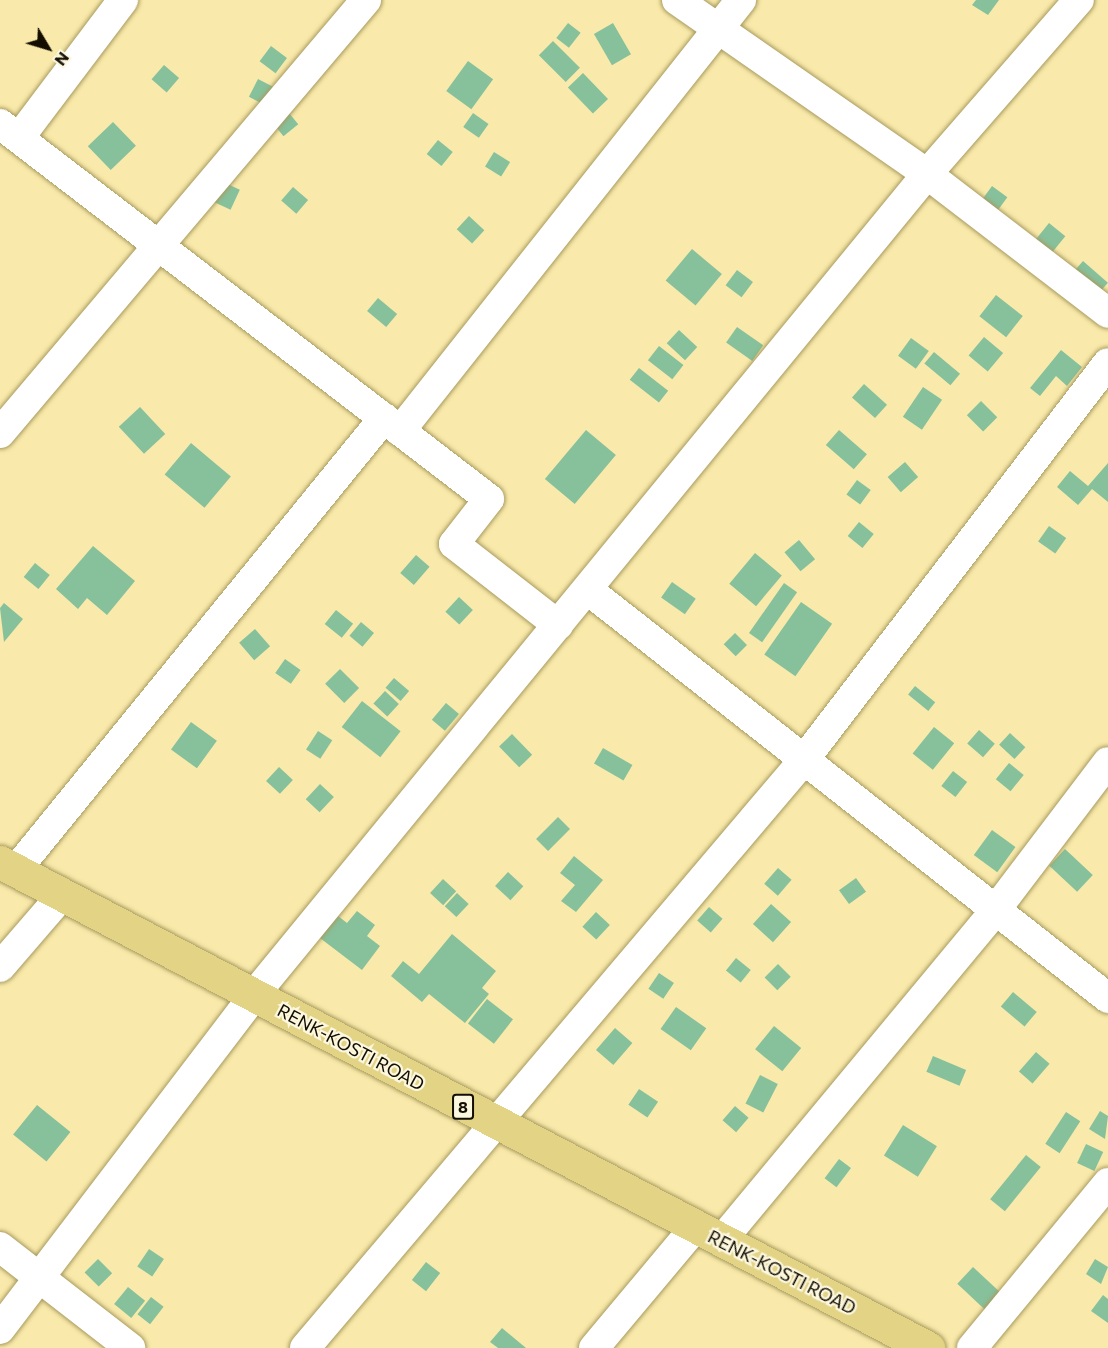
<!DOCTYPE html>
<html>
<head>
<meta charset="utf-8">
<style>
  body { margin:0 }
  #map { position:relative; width:1108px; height:1348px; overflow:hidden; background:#f9eaab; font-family:Commissioner,sans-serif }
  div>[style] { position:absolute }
  .building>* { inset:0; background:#86c19c; transform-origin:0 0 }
  .roads { filter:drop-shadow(0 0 2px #a89a5e) drop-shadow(0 0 2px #a89a5e) }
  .minor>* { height:30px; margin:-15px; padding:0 15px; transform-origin:15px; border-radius:15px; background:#fff }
  .primary>* { height:33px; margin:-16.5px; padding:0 16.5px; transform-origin:16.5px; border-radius:16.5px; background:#e3d385 }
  span { translate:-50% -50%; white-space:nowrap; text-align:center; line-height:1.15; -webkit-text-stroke:4.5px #fcf7df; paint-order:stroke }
  .shield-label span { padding:2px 4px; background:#fcf7df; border:2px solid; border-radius:4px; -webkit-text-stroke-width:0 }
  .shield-label { font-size:16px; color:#130e00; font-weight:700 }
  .street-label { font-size:18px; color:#130e00 }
  .north { position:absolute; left:18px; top:18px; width:60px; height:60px; -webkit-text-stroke:4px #fcf7df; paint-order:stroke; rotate:128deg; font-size:16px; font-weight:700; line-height:24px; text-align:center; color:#130e00 }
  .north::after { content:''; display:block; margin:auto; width:21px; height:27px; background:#130e00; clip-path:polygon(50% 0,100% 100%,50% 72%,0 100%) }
</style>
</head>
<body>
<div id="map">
  <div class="building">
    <div style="clip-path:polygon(976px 0,999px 0,988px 15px,972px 5px)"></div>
    <div style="left:568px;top:23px;width:16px;height:19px;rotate:38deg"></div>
    <div style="left:613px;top:23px;width:36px;height:22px;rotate:60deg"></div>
    <div style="left:553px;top:41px;width:38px;height:20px;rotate:45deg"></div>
    <div style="left:271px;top:46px;width:20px;height:19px;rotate:37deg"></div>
    <div style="left:468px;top:61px;width:31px;height:37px;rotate:36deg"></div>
    <div style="left:164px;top:65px;width:20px;height:19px;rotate:41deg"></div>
    <div style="left:583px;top:73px;width:36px;height:21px;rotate:46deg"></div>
    <div style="left:258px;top:79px;width:18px;height:20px;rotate:27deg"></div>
    <div style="left:285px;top:108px;width:21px;height:19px;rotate:51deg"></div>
    <div style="left:473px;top:113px;width:19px;height:17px;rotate:35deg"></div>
    <div style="left:113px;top:122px;width:33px;height:35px;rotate:46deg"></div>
    <div style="left:438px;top:140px;width:19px;height:18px;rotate:39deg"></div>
    <div style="left:494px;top:152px;width:19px;height:17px;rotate:32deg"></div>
    <div style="left:219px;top:180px;width:23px;height:22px;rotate:25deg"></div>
    <div style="left:992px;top:186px;width:19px;height:18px;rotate:36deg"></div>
    <div style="left:293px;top:187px;width:20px;height:18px;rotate:41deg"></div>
    <div style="left:469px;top:216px;width:21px;height:18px;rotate:43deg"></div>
    <div style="left:1049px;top:223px;width:21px;height:33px;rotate:39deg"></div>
    <div style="left:692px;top:249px;width:39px;height:41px;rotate:40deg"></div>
    <div style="left:1083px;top:261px;width:33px;height:19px;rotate:41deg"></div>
    <div style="left:737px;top:270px;width:20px;height:19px;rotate:37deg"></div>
    <div style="left:996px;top:295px;width:34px;height:27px;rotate:38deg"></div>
    <div style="left:378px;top:298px;width:25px;height:17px;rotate:40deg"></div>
    <div style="left:737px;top:327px;width:32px;height:19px;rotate:35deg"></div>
    <div style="left:679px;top:330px;width:25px;height:18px;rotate:43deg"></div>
    <div style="left:984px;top:337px;width:25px;height:24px;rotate:40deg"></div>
    <div style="left:911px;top:338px;width:22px;height:22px;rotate:36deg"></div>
    <div style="left:659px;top:346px;width:31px;height:18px;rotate:38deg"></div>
    <div style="clip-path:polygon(1061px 350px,1082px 367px,1067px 386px,1056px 376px,1040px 396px,1030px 388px)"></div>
    <div style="left:934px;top:352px;width:34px;height:15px;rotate:40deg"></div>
    <div style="left:639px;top:368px;width:37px;height:15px;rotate:38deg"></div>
    <div style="left:864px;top:384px;width:31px;height:18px;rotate:42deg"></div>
    <div style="left:923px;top:387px;width:23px;height:36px;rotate:34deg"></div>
    <div style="left:981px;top:401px;width:23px;height:20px;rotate:45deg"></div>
    <div style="left:140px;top:407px;width:37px;height:29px;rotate:47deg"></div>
    <div style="left:586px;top:430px;width:39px;height:64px;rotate:40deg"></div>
    <div style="left:839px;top:430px;width:37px;height:20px;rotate:41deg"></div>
    <div style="left:191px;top:443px;width:52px;height:41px;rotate:40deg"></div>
    <div style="left:905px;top:462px;width:20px;height:23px;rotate:49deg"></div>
    <div style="clip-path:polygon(1108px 463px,1108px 502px,1092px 489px,1078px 505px,1057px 487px,1070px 471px,1088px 486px)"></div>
    <div style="left:857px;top:480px;width:17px;height:18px;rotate:36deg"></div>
    <div style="left:859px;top:522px;width:19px;height:18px;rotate:39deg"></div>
    <div style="left:1049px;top:526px;width:21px;height:19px;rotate:35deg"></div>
    <div style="left:799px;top:540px;width:25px;height:19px;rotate:50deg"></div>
    <div style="clip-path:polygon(93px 546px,135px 581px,107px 615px,87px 598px,78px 609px,56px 589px)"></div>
    <div style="left:755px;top:553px;width:35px;height:40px;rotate:40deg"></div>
    <div style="left:416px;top:555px;width:18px;height:24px;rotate:41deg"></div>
    <div style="left:35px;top:563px;width:19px;height:18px;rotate:39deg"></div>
    <div style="left:672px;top:582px;width:29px;height:19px;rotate:35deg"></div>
    <div style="left:784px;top:583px;width:16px;height:61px;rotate:35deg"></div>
    <div style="left:459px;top:597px;width:19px;height:20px;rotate:43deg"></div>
    <div style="left:801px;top:602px;width:38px;height:64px;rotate:35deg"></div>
    <div style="clip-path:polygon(4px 603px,23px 619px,4px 642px,0 608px)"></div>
    <div style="left:336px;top:610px;width:22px;height:18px;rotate:39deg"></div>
    <div style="left:361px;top:622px;width:17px;height:18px;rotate:40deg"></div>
    <div style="left:255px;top:629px;width:23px;height:21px;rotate:49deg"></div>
    <div style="left:735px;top:633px;width:17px;height:16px;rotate:45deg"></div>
    <div style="left:285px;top:659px;width:19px;height:17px;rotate:35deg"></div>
    <div style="left:340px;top:669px;width:27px;height:21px;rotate:45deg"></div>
    <div style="left:394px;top:678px;width:20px;height:13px;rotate:41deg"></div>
    <div style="left:915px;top:686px;width:26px;height:11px;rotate:39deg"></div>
    <div style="left:385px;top:691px;width:19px;height:17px;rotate:43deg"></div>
    <div style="left:362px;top:701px;width:49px;height:33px;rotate:38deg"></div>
    <div style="left:446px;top:703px;width:17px;height:22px;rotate:40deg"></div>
    <div style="left:191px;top:722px;width:32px;height:34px;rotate:36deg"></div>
    <div style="left:934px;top:727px;width:26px;height:34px;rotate:39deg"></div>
    <div style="left:979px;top:730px;width:21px;height:18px;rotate:41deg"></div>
    <div style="left:318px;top:731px;width:17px;height:22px;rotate:33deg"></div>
    <div style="left:1010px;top:733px;width:21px;height:16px;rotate:43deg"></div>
    <div style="left:512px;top:734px;width:29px;height:18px;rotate:46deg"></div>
    <div style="left:603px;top:748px;width:34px;height:18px;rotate:30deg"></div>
    <div style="left:1009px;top:763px;width:19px;height:21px;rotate:39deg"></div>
    <div style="left:279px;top:767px;width:19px;height:19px;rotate:43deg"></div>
    <div style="left:953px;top:771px;width:18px;height:19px;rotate:38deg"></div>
    <div style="left:320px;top:784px;width:19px;height:21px;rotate:43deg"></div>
    <div style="left:558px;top:817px;width:17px;height:31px;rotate:45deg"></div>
    <div style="left:992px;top:830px;width:29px;height:31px;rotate:36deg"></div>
    <div style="left:1065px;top:849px;width:38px;height:23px;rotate:43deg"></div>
    <div style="clip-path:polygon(574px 856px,603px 880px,576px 912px,561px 901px,575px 885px,560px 873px)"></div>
    <div style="left:778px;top:868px;width:18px;height:21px;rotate:41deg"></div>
    <div style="left:508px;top:872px;width:21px;height:19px;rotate:43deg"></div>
    <div style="left:856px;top:878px;width:17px;height:21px;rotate:54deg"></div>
    <div style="left:443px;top:879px;width:18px;height:19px;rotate:43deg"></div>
    <div style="left:457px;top:893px;width:16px;height:18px;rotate:43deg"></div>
    <div style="left:771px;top:904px;width:27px;height:27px;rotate:42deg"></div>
    <div style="left:709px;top:907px;width:18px;height:18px;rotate:41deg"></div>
    <div style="clip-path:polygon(357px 911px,375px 925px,367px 936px,380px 946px,362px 970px,316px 935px,333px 912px,347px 923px)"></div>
    <div style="left:596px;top:912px;width:19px;height:20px;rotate:43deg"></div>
    <div style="clip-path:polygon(452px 934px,496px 971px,482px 988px,489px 994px,465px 1023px,429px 994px,422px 1002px,391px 976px,403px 961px,419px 974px)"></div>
    <div style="left:736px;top:958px;width:19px;height:16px;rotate:39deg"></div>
    <div style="left:778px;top:964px;width:18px;height:19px;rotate:45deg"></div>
    <div style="left:659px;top:973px;width:18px;height:19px;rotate:34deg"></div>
    <div style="left:1013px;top:992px;width:31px;height:19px;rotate:40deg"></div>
    <div style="left:487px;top:999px;width:33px;height:31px;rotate:38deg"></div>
    <div style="left:676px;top:1007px;width:37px;height:27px;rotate:35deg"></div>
    <div style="left:774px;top:1026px;width:35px;height:30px;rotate:39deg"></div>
    <div style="left:615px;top:1028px;width:23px;height:29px;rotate:41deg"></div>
    <div style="left:1036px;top:1052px;width:18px;height:26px;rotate:41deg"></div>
    <div style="left:933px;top:1056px;width:36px;height:17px;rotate:23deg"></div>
    <div style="left:760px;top:1075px;width:20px;height:32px;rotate:27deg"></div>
    <div style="left:639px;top:1089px;width:23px;height:19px;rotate:34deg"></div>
    <div style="left:37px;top:1105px;width:43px;height:38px;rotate:39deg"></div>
    <div style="left:735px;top:1106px;width:18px;height:19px;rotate:41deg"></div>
    <div style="clip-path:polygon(1100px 1111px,1108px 1116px,1105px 1139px,1089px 1129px)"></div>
    <div style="left:1066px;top:1112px;width:17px;height:38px;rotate:33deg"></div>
    <div style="left:903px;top:1125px;width:40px;height:36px;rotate:32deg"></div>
    <div style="left:1086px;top:1144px;width:19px;height:21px;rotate:25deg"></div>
    <div style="left:1026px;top:1155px;width:19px;height:57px;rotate:39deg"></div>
    <div style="left:839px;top:1159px;width:15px;height:24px;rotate:37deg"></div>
    <div style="left:149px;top:1249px;width:18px;height:21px;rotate:34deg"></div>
    <div style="left:98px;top:1259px;width:20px;height:19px;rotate:45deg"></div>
    <div style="clip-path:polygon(1095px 1259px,1108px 1267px,1101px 1284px,1086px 1274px)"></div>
    <div style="left:426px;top:1262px;width:18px;height:23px;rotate:38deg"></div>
    <div style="left:973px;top:1267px;width:47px;height:23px;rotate:43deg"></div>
    <div style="left:128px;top:1287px;width:22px;height:22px;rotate:39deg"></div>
    <div style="clip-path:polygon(1103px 1295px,1108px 1299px,1108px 1323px,1091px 1311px)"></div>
    <div style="left:151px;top:1297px;width:16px;height:22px;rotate:38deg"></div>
    <div style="clip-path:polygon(502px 1328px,526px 1348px,498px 1348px,490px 1342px)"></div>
  </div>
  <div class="roads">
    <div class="minor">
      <div style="left:677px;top:0;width:305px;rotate:34.8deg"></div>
      <div style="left:927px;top:174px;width:231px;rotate:-48.9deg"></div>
      <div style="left:0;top:124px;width:616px;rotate:37.48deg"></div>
      <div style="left:489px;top:499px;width:57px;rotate:127.9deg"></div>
      <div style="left:454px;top:544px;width:132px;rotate:37.9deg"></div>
      <div style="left:19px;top:138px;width:173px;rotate:-53deg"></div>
      <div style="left:400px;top:431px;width:550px;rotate:-51.65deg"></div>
      <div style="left:0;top:433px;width:567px;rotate:-49.79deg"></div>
      <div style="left:588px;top:590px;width:661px;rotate:38.12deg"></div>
      <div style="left:16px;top:870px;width:583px;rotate:-50.85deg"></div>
      <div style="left:0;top:967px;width:96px;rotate:-49.2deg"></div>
      <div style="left:721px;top:1241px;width:433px;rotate:-50.3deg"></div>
      <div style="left:997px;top:908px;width:183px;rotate:-52.8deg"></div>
      <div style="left:0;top:1247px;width:165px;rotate:37.8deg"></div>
      <div style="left:0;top:1329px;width:420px;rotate:-52.7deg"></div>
      <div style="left:254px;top:995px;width:1062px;rotate:-50.66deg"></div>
      <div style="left:927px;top:174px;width:228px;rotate:37.5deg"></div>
      <div style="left:305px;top:1348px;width:770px;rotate:-49.69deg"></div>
      <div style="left:803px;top:761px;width:501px;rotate:-52.54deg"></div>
      <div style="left:594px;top:1348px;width:158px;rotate:-50.1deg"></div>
      <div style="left:972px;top:1348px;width:214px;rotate:-50.5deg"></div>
    </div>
    <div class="primary">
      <div style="left:0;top:862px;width:1048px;rotate:27.64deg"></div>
    </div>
  </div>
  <div class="shield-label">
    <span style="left:463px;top:1107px">8</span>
  </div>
  <div class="street-label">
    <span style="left:351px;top:1047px;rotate:28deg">RENK-KOSTI ROAD</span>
    <span style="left:782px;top:1272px;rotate:27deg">RENK-KOSTI ROAD</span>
  </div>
  <div class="north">N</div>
</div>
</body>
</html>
